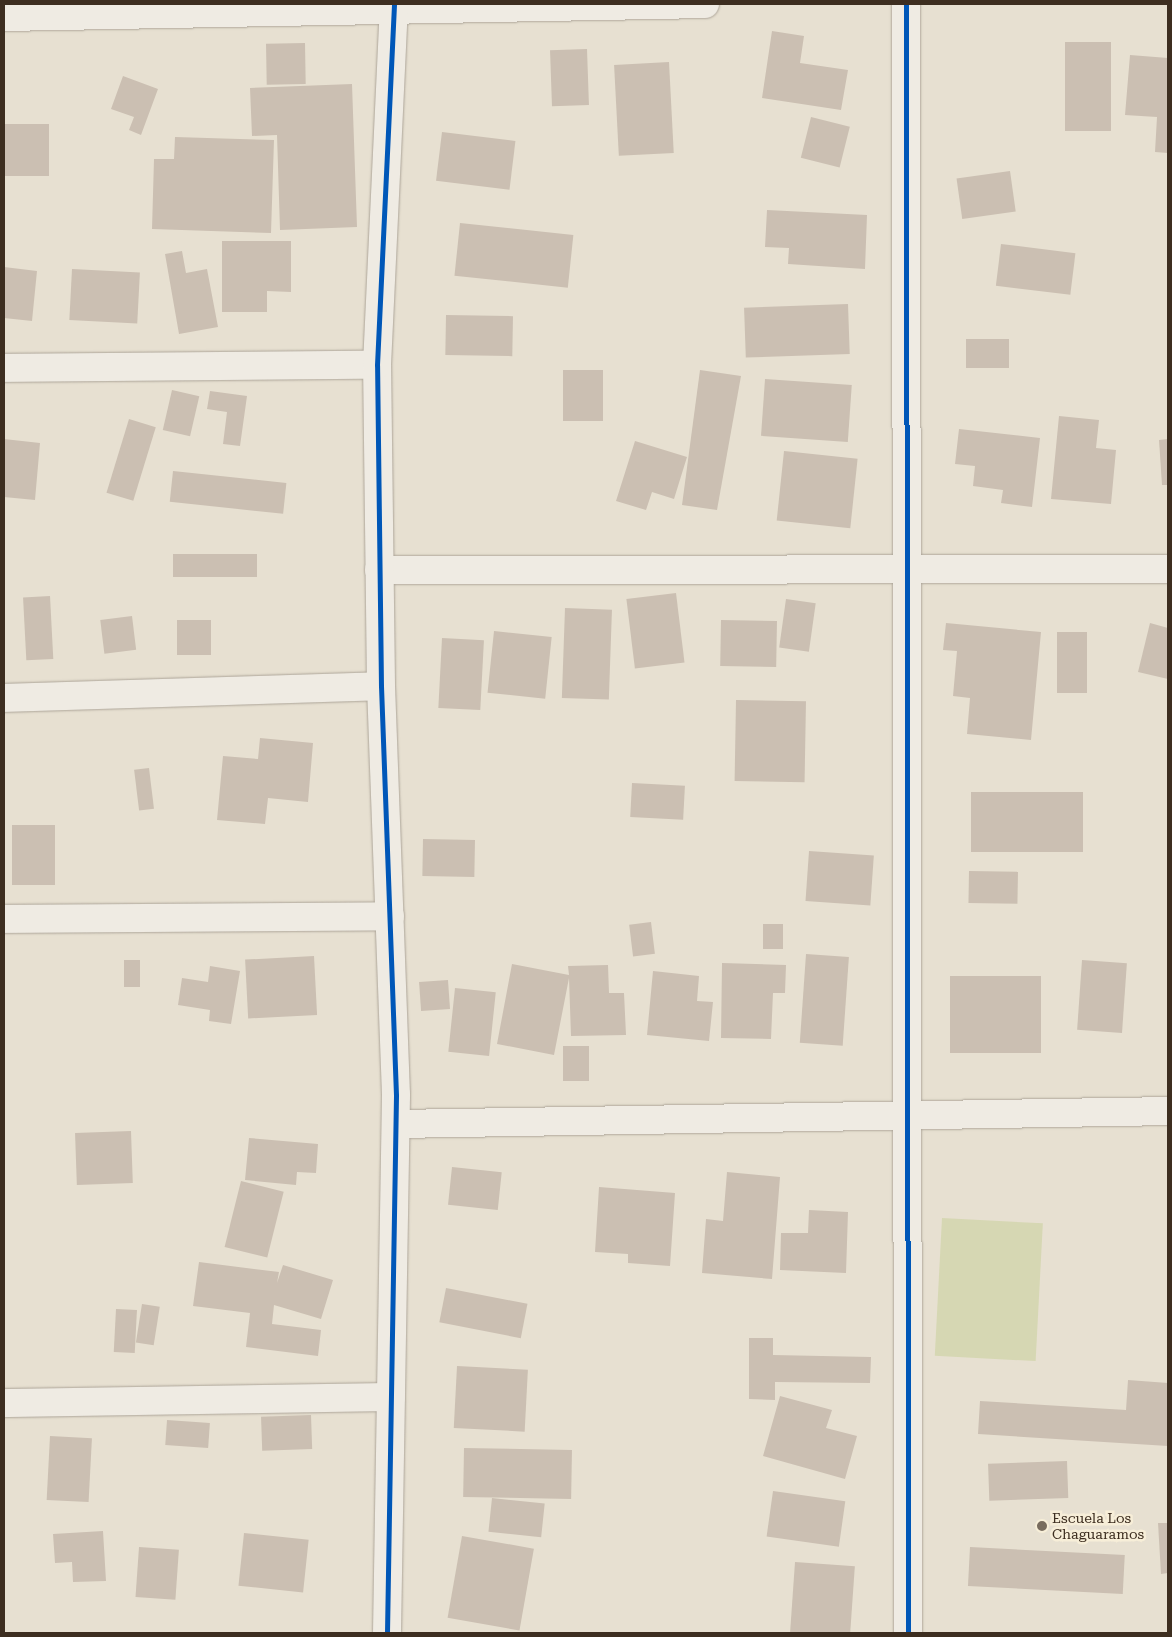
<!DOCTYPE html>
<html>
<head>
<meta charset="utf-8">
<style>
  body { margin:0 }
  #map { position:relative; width:1172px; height:1637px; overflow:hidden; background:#e7e0d1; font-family:"Roboto Serif",serif }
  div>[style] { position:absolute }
  .green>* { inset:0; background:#d6d7b3; transform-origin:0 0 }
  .building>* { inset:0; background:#cbbfb2; transform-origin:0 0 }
  .roads { filter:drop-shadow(0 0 1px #ada599) drop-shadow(0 0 1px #ada599) }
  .minor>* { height:28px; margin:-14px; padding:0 14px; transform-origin:14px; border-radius:14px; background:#efebe3 }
  .cycleway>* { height:5px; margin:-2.5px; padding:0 2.5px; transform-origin:2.5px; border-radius:2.5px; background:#0057b8 }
  .dots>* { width:14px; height:14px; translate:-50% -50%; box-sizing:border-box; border:2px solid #f7eed8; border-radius:50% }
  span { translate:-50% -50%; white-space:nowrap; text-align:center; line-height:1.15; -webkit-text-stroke:5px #f7eed8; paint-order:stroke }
  .poi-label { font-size:14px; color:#3d2e20 }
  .left { translate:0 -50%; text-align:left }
  .frame { position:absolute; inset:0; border:5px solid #3d2e20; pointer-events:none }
</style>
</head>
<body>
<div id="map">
  <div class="green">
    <div style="left:942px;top:1218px;width:101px;height:138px;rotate:3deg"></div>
  </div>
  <div class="building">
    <div style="clip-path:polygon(772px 31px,804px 36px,800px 63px,848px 70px,841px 110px,762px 98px)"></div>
    <div style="left:1065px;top:42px;width:46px;height:89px"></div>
    <div style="left:305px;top:43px;width:41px;height:39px;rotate:89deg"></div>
    <div style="left:587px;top:49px;width:56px;height:37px;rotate:88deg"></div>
    <div style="clip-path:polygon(1130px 55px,1168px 58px,1168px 153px,1155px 152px,1157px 117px,1125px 115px)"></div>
    <div style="left:669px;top:62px;width:91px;height:55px;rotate:87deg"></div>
    <div style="clip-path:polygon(123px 76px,158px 89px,141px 135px,129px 130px,134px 117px,111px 109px)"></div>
    <div style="clip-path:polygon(352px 84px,357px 227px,280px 230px,277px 135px,252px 136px,250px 88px)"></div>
    <div style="left:811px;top:117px;width:40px;height:42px;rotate:14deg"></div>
    <div style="left:4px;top:124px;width:45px;height:52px"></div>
    <div style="left:442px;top:132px;width:74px;height:49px;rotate:7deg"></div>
    <div style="clip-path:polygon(175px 137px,274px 140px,271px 233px,152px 229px,154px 159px,174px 159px)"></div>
    <div style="left:1010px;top:171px;width:41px;height:54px;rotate:82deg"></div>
    <div style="clip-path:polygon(767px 210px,867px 215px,865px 269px,788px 264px,789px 248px,765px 247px)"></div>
    <div style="left:460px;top:223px;width:114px;height:53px;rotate:6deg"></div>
    <div style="clip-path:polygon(222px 241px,291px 241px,291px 292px,267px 291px,267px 312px,222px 312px)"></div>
    <div style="left:1001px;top:244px;width:75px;height:42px;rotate:7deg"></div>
    <div style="clip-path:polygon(182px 251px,186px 273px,207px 269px,218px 327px,179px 334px,165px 254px)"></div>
    <div style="clip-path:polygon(4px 267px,37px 271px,32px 321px,4px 318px)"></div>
    <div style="left:72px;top:269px;width:68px;height:51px;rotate:3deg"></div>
    <div style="left:848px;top:304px;width:50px;height:104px;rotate:88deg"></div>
    <div style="left:446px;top:315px;width:67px;height:40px;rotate:1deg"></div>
    <div style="left:1009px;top:339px;width:29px;height:43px;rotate:90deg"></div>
    <div style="left:563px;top:370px;width:40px;height:51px"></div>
    <div style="clip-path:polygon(700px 370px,741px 376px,717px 510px,682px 505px)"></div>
    <div style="left:765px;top:379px;width:87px;height:57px;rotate:4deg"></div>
    <div style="left:172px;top:390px;width:28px;height:41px;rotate:13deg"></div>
    <div style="clip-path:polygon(210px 391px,247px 396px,240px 446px,223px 444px,227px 412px,207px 409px)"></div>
    <div style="clip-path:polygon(1059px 416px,1099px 420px,1096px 448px,1116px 450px,1111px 504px,1051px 499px)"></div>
    <div style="left:129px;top:419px;width:28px;height:77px;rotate:17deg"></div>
    <div style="clip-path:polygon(959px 429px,1040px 438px,1032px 507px,1001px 503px,1003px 490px,973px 486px,975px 466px,955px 464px)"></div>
    <div style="clip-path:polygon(4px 439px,40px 443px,35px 500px,4px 497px)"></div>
    <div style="clip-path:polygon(1168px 439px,1168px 485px,1162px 485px,1159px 440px)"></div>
    <div style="clip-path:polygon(635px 441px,687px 457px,674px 499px,652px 492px,646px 510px,616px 501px)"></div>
    <div style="left:784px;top:451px;width:74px;height:70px;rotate:6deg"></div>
    <div style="left:173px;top:471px;width:114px;height:31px;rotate:6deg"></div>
    <div style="left:173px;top:554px;width:84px;height:23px"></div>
    <div style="left:676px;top:593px;width:70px;height:50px;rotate:83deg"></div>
    <div style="left:50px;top:596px;width:63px;height:27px;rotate:87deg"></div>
    <div style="left:786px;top:599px;width:30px;height:49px;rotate:8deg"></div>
    <div style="left:565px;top:608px;width:47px;height:90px;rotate:2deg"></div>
    <div style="left:132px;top:616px;width:34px;height:32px;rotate:83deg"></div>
    <div style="left:177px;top:620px;width:34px;height:35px"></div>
    <div style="left:721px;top:620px;width:56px;height:46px;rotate:1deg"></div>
    <div style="clip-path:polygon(946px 623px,1041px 632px,1031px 740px,967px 734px,970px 698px,953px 696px,957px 651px,943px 650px)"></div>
    <div style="clip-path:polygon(1150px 623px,1168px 628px,1168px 679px,1138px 672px)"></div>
    <div style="left:494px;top:631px;width:58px;height:62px;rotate:6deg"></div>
    <div style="left:1057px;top:632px;width:30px;height:61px"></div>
    <div style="left:442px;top:638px;width:42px;height:70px;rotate:3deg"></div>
    <div style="left:736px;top:700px;width:70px;height:81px;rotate:1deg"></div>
    <div style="clip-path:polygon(260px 738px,313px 743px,308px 802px,268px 798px,265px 824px,217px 820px,223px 756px,258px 759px)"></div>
    <div style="left:149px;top:768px;width:41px;height:15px;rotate:83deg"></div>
    <div style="left:632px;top:783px;width:53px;height:34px;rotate:3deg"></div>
    <div style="left:971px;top:792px;width:112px;height:60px"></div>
    <div style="left:12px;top:825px;width:43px;height:60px"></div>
    <div style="left:423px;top:839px;width:52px;height:37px;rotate:1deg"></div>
    <div style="left:809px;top:851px;width:65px;height:50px;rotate:4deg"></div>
    <div style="left:969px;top:871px;width:49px;height:32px;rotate:1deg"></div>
    <div style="left:651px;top:922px;width:32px;height:22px;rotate:83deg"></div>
    <div style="left:763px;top:924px;width:20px;height:25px"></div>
    <div style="left:806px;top:954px;width:43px;height:89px;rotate:4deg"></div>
    <div style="left:314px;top:956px;width:59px;height:69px;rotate:87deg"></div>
    <div style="left:124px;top:960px;width:16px;height:27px"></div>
    <div style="left:1082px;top:960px;width:45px;height:70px;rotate:4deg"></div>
    <div style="clip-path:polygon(722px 963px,786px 965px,785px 993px,773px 993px,771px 1039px,721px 1038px)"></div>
    <div style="clip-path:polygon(512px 964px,569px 975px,568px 966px,608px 965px,609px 993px,624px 993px,626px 1035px,571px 1036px,569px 978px,554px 1055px,497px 1044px)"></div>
    <div style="clip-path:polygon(210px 966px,240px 971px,231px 1024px,209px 1021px,210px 1010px,178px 1005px,182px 978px,208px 982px)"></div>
    <div style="clip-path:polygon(653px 971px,699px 976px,697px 1001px,713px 1002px,709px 1041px,647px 1035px)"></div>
    <div style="left:1041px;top:976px;width:77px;height:91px;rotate:90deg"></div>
    <div style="left:448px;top:980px;width:29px;height:29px;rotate:86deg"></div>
    <div style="left:455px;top:988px;width:41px;height:64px;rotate:6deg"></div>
    <div style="left:563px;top:1046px;width:26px;height:35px"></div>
    <div style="left:131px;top:1131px;width:52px;height:56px;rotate:88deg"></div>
    <div style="clip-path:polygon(249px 1138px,318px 1144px,316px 1173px,297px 1172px,296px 1185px,245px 1180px)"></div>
    <div style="left:452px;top:1167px;width:50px;height:38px;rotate:6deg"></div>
    <div style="clip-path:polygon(727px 1172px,780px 1177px,772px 1279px,702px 1273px,706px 1219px,723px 1221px)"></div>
    <div style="left:241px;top:1181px;width:44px;height:68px;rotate:14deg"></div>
    <div style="clip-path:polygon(599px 1187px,675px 1193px,670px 1266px,628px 1263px,628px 1254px,595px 1252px)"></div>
    <div style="clip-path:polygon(809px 1210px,848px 1212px,846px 1273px,780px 1270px,781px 1233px,808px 1233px)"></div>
    <div style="clip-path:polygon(199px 1262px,279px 1272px,277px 1283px,283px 1265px,333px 1280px,321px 1319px,274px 1305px,272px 1324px,321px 1330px,318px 1356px,246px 1347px,250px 1313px,193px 1306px)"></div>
    <div style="left:446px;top:1288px;width:83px;height:35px;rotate:11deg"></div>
    <div style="left:142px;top:1304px;width:18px;height:39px;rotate:9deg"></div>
    <div style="left:116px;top:1309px;width:21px;height:43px;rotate:3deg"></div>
    <div style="clip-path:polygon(749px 1338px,773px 1338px,773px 1355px,871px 1357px,870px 1383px,775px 1382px,775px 1400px,749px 1399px)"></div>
    <div style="left:457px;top:1366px;width:71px;height:62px;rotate:3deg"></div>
    <div style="clip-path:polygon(1128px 1380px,1168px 1383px,1168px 1446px,978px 1434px,980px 1401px,1126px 1410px)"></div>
    <div style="clip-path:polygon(780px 1396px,832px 1410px,826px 1428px,857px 1436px,845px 1479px,763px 1456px)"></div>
    <div style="left:311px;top:1415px;width:34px;height:50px;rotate:88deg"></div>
    <div style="left:167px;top:1420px;width:43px;height:25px;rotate:4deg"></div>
    <div style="left:50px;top:1436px;width:42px;height:64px;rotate:3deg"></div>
    <div style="left:464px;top:1448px;width:108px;height:49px;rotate:1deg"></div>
    <div style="left:1067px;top:1461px;width:37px;height:79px;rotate:88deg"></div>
    <div style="left:773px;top:1491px;width:73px;height:46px;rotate:8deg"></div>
    <div style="left:492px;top:1498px;width:53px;height:34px;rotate:6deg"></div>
    <div style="clip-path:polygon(1158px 1523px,1168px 1523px,1168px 1573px,1161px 1574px)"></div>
    <div style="clip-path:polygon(103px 1531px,106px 1581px,73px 1582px,72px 1562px,55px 1563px,53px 1534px)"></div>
    <div style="left:244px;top:1533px;width:65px;height:53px;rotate:6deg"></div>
    <div style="left:462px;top:1536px;width:73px;height:83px;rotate:10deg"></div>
    <div style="left:139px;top:1547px;width:40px;height:50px;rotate:4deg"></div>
    <div style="left:970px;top:1547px;width:155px;height:39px;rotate:3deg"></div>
    <div style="left:795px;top:1562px;width:60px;height:71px;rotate:4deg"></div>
  </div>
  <div class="roads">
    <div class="minor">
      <div style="left:906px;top:4px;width:1629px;rotate:89.93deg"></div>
      <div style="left:4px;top:17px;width:701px;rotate:-1.06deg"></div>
      <div style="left:4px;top:368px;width:373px;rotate:-0.5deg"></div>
      <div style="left:379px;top:570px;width:789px;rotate:-0.07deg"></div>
      <div style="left:4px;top:698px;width:377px;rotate:-1.8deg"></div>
      <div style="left:4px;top:919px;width:386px;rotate:-0.4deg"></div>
      <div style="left:396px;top:1124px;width:772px;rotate:-0.96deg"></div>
      <div style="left:4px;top:1403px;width:387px;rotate:-0.9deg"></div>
      <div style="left:387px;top:1633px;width:538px;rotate:-89.04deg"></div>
      <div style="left:396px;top:1095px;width:409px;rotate:-92.1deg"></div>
      <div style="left:381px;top:686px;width:321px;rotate:-90.7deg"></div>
      <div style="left:377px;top:365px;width:361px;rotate:-87.3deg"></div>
    </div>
  </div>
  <div class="cycleway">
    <div style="left:906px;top:4px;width:1629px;rotate:89.93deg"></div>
    <div style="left:387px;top:1633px;width:538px;rotate:-89.04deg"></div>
    <div style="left:396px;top:1095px;width:409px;rotate:-92.1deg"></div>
    <div style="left:381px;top:686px;width:321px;rotate:-90.7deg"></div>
    <div style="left:377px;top:365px;width:361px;rotate:-87.3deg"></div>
  </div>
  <div class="dots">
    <div style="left:1042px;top:1526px;background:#786c5e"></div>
  </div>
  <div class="poi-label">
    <span class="left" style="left:1052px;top:1526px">Escuela Los<br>Chaguaramos</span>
  </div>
  <div class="frame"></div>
</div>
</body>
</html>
